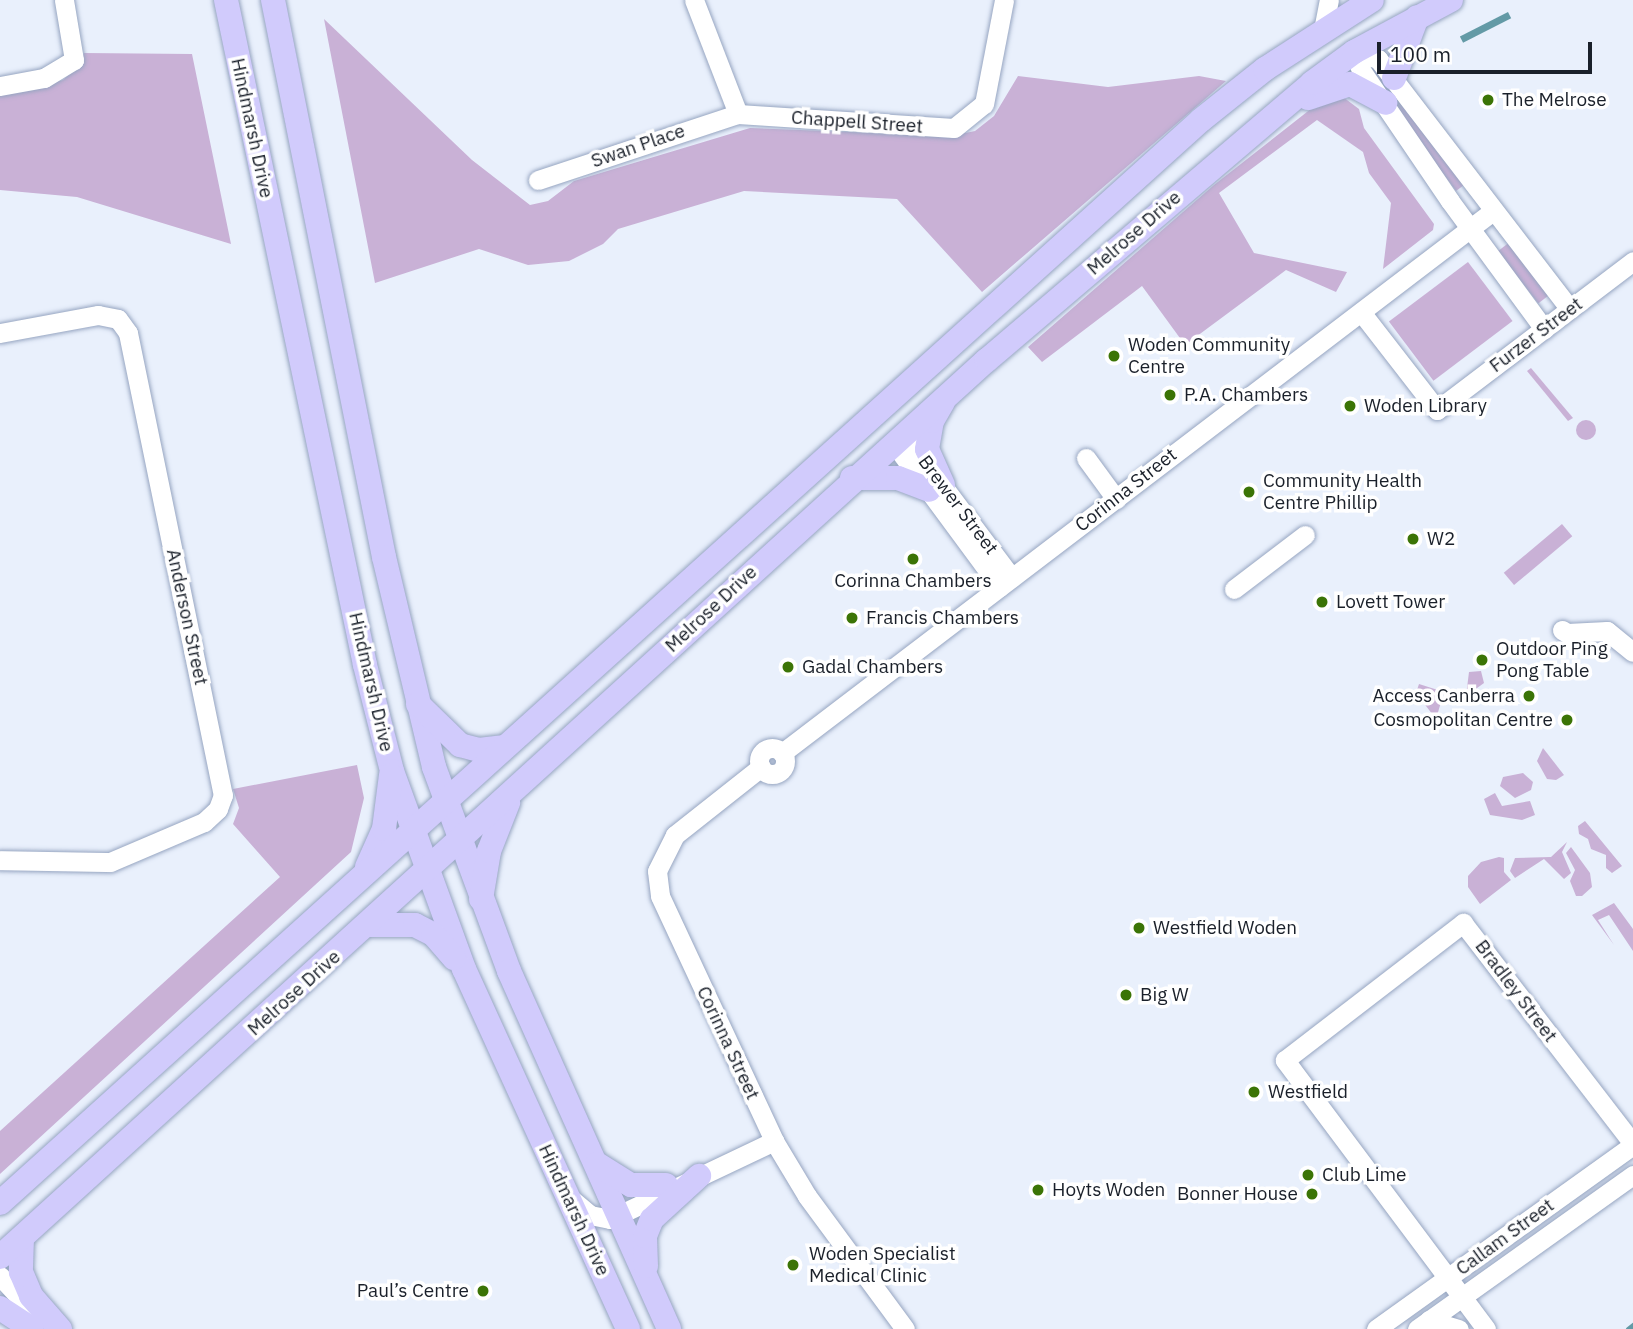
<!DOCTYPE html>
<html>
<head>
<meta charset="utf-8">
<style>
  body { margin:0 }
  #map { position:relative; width:1633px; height:1329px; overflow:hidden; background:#e9f0fc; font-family:"IBM Plex Sans",sans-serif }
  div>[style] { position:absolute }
  .green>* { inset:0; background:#c9b1d6; transform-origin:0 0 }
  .round { border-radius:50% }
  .water>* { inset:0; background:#639aa6; transform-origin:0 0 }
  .stream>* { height:4.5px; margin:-2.25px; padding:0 2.25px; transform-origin:2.25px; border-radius:2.25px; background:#639aa6 }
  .roads { filter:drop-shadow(0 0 2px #96a5c1) drop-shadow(0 0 2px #96a5c1) }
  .minor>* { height:19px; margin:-9.5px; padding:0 9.5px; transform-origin:9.5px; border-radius:9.5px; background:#fff }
  .minor>.ring { margin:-9.5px; padding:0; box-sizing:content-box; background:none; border:19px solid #fff; border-radius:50% }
  .major>* { height:24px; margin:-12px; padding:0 12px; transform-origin:12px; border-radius:12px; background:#d1cbfc }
  .dots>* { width:19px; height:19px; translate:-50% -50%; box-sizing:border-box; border:4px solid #fff; border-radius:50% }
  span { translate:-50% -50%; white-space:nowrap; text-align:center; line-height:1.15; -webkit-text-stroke:7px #fff; paint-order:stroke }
  .poi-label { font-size:19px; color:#1a202a }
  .left { translate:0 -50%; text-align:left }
  .right { translate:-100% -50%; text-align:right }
  .street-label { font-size:19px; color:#1a202a }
  .scale { position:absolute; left:1377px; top:42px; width:215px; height:32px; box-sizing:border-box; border:4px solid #1a202a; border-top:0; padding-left:9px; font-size:21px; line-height:24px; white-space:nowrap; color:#1a202a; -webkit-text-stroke:5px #fff; paint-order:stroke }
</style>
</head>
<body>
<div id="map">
  <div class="green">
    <div style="clip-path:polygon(324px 19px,472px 160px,530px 205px,548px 201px,574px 181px,750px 128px,951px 136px,975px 131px,994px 116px,1018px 76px,1108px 87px,1199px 76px,1226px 81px,982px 292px,897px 199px,744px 191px,618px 229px,603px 244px,569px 261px,528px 265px,479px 249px,375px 283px)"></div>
    <div style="clip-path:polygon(84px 53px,192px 54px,231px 244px,77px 197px,0 190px,0 96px,63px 80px,79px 65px)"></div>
    <div style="clip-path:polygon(1376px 65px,1464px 185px,1456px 191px,1366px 71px)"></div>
    <div style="clip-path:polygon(1339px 94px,1359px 109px,1364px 128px,1434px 224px,1433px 230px,1383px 269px,1391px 203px,1369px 173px,1363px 152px,1317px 120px,1219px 193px,1254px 253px,1347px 272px,1336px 292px,1286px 270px,1185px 345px,1142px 286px,1042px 362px,1028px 347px,1214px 185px,1326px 97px)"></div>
    <div style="left:1511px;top:241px;width:66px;height:17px;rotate:52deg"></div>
    <div style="left:1468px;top:262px;width:74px;height:99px;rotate:53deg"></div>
    <div style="clip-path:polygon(1531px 368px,1573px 418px,1568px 421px,1527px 371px)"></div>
    <div class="round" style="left:1576px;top:420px;width:20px;height:20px"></div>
    <div style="left:1562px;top:524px;width:16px;height:76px;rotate:50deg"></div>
    <div style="clip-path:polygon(1481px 671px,1484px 683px,1466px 696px,1469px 672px)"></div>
    <div style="clip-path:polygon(1419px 684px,1444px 692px,1436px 719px,1416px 693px)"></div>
    <div style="clip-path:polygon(1543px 748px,1564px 775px,1556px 780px,1547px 779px,1537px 761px)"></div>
    <div style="clip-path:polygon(357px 765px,364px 798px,351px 852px,0 1174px,0 1131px,280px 877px,233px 824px,239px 808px,233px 789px)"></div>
    <div style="clip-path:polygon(1523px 773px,1533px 782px,1531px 790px,1515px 798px,1500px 786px,1503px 777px)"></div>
    <div style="clip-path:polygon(1495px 793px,1502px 806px,1530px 801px,1535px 815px,1522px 820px,1490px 815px,1484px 799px)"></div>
    <div style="clip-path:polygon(1585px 821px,1622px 866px,1612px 873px,1606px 868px,1606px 855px,1591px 849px,1588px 839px,1579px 834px,1578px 826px)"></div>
    <div style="clip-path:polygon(1567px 842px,1562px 852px,1571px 873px,1564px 879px,1544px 859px,1515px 878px,1510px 871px,1515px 858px,1551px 857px)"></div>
    <div style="clip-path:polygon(1571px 847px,1590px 873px,1592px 887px,1582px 896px,1576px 896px,1570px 881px,1575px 870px,1566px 853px)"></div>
    <div style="clip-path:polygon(1499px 857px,1504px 858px,1504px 872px,1511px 880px,1480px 904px,1468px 887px,1468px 876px,1481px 862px)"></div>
    <div style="clip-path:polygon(1614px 903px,1633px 929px,1633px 951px,1609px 915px,1598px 920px,1614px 945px,1592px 915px)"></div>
  </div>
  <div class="water">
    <div style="left:1508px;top:12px;width:7px;height:54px;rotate:63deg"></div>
  </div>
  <div class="stream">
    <div style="left:1628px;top:1329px;width:6px;rotate:-39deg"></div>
  </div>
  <div class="roads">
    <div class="minor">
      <div style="left:694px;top:0;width:122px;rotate:68.9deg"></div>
      <div style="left:738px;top:114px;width:216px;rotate:3.7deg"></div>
      <div style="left:954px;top:128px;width:38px;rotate:-39deg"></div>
      <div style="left:984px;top:104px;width:106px;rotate:-79.1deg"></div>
      <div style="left:1323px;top:30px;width:31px;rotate:-79deg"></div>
      <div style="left:1354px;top:52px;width:25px;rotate:16deg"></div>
      <div style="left:1378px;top:59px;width:315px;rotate:52.5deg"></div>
      <div style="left:1354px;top:52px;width:19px;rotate:69deg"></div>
      <div style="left:1361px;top:70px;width:158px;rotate:55.8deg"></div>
      <div style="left:1450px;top:201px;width:159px;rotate:53.7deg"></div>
      <div style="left:0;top:86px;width:45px;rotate:-10.3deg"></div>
      <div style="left:44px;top:78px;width:35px;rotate:-31deg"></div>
      <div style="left:74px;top:60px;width:61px;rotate:-99.5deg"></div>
      <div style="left:538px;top:180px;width:211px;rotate:-18.3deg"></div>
      <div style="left:1361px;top:312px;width:124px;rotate:52.2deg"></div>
      <div style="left:1437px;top:410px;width:246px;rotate:-37.2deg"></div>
      <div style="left:0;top:333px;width:100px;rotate:-10.4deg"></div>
      <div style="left:98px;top:315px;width:20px;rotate:11deg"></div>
      <div style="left:118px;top:319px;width:17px;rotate:54deg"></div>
      <div style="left:128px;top:333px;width:472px;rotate:78.4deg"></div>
      <div style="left:223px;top:795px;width:15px;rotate:110deg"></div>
      <div style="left:218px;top:809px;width:19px;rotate:137deg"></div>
      <div style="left:204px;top:822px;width:102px;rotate:156.9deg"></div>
      <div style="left:110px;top:862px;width:110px;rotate:-179deg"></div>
      <div style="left:903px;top:433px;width:181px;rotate:53.1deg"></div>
      <div style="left:893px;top:442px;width:180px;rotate:53.6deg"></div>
      <div style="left:1086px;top:458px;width:51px;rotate:53.8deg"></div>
      <div style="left:1234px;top:589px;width:89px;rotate:-37.3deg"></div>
      <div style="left:1562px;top:630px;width:6px;rotate:31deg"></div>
      <div style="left:1567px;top:633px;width:40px;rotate:-2.9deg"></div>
      <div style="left:1607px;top:631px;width:33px;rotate:39deg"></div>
      <div class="ring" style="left:759px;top:748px;width:7px;height:7px"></div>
      <div style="left:782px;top:753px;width:894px;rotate:-37.32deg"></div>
      <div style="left:761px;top:767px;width:110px;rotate:141.7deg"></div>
      <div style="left:675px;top:835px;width:40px;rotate:116.6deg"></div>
      <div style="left:657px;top:871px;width:25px;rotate:83deg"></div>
      <div style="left:660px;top:896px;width:270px;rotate:65deg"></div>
      <div style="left:774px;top:1141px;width:64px;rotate:59deg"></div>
      <div style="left:807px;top:1196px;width:165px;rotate:53.6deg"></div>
      <div style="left:570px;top:1198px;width:26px;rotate:40deg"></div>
      <div style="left:590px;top:1215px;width:20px;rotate:11deg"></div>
      <div style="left:610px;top:1219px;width:182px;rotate:-25.4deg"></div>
      <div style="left:0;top:1276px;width:52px;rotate:47.4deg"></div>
      <div style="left:1429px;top:1320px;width:31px;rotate:17deg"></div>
      <div style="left:1376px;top:1329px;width:316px;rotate:-35.6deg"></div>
      <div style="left:1417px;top:1329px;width:265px;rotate:-35.5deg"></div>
      <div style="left:1486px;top:1329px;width:336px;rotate:-126.8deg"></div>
      <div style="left:1285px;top:1060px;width:225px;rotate:-37.6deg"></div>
      <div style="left:1463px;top:923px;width:279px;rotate:52.4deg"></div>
    </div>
    <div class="major">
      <div style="left:226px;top:0;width:679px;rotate:78.19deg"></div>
      <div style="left:365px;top:665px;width:109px;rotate:75.7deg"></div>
      <div style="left:392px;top:771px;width:211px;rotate:70deg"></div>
      <div style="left:464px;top:969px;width:396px;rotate:65.5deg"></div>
      <div style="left:273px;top:0;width:568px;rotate:78.73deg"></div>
      <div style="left:384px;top:557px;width:216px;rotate:76.6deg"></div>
      <div style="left:434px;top:767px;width:217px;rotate:69.8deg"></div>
      <div style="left:509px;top:971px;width:392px;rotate:65.9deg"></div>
      <div style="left:1394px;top:78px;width:65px;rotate:-69.3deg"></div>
      <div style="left:1308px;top:98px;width:44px;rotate:-18.4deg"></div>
      <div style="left:1350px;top:84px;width:40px;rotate:28deg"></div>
      <div style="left:852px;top:478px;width:46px"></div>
      <div style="left:898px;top:478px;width:33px;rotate:21deg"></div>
      <div style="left:943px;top:485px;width:39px;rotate:-114deg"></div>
      <div style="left:927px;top:449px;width:28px;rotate:-80deg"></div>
      <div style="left:932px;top:421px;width:22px;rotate:-60deg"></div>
      <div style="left:418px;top:704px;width:59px;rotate:44.3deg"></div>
      <div style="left:460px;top:745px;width:20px;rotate:15deg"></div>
      <div style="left:479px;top:750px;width:26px;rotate:-7deg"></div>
      <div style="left:367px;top:867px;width:42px;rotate:-65.9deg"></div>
      <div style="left:384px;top:829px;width:54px;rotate:-82.6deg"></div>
      <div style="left:481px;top:899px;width:49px;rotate:-80.5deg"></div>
      <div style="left:489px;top:851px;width:52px;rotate:-68.4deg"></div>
      <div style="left:370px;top:925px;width:45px"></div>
      <div style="left:415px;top:925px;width:20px;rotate:27deg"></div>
      <div style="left:433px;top:934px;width:32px;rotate:49deg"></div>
      <div style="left:597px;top:1164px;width:40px;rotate:32deg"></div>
      <div style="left:631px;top:1185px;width:35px"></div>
      <div style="left:0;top:1203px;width:1617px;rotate:-42.04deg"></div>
      <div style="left:1201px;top:120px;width:82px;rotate:-38.6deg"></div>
      <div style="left:1265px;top:69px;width:127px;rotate:-32.8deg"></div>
      <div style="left:22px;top:1238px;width:34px;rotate:92deg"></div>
      <div style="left:21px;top:1272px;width:26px;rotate:67deg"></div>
      <div style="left:31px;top:1296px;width:44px;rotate:48.7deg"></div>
      <div style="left:0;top:1257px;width:1334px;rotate:-42.27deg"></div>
      <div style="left:987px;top:360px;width:427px;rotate:-40.4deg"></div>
      <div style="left:1312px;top:83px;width:52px;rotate:-36.4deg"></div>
      <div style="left:1354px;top:52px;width:110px;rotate:-28.2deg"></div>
      <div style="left:646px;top:1266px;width:30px;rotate:-92deg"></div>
      <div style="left:645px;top:1236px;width:18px;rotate:-68deg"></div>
      <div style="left:652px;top:1219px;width:64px;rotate:-42.5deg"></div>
      <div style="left:0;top:1308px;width:38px;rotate:33deg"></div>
    </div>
  </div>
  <div class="dots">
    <div style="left:1488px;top:100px;background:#3b7406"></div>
    <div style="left:1114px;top:356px;background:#3b7406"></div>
    <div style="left:1170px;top:395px;background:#3b7406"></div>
    <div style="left:1350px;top:406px;background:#3b7406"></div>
    <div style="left:1249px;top:492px;background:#3b7406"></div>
    <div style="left:1413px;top:539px;background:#3b7406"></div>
    <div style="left:913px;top:559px;background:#3b7406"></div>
    <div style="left:1322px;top:602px;background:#3b7406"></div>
    <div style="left:852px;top:618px;background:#3b7406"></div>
    <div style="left:1482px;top:660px;background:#3b7406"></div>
    <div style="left:788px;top:667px;background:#3b7406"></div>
    <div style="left:1529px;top:696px;background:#3b7406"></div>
    <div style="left:1567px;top:720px;background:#3b7406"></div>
    <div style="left:1139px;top:928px;background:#3b7406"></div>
    <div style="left:1126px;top:995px;background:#3b7406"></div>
    <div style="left:1254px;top:1092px;background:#3b7406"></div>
    <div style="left:1308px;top:1175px;background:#3b7406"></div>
    <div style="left:1038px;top:1190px;background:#3b7406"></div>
    <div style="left:1312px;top:1194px;background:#3b7406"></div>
    <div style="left:793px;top:1265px;background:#3b7406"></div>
    <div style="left:483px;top:1291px;background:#3b7406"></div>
  </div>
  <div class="poi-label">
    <span class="left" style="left:1502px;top:100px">The Melrose</span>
    <span class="left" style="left:1128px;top:356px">Woden Community<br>Centre</span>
    <span class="left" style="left:1184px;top:395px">P.A. Chambers</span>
    <span class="left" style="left:1364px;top:406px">Woden Library</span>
    <span class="left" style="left:1263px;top:492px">Community Health<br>Centre Phillip</span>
    <span class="left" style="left:1427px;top:539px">W2</span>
    <span style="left:913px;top:581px">Corinna Chambers</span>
    <span class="left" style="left:1336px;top:602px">Lovett Tower</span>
    <span class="left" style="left:866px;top:618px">Francis Chambers</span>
    <span class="left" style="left:1496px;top:660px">Outdoor Ping<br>Pong Table</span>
    <span class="left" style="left:802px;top:667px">Gadal Chambers</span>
    <span class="right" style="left:1515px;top:696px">Access Canberra</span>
    <span class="right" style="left:1553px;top:720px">Cosmopolitan Centre</span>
    <span class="left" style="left:1153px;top:928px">Westfield Woden</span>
    <span class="left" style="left:1140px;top:995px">Big W</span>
    <span class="left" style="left:1268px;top:1092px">Westfield</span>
    <span class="left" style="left:1322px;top:1175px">Club Lime</span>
    <span class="left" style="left:1052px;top:1190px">Hoyts Woden</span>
    <span class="right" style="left:1298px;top:1194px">Bonner House</span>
    <span class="left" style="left:809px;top:1265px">Woden Specialist<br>Medical Clinic</span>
    <span class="right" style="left:469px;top:1291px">Paul’s Centre</span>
  </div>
  <div class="street-label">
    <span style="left:857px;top:122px;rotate:4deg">Chappell Street</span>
    <span style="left:252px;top:128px;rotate:78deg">Hindmarsh Drive</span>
    <span style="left:638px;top:146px;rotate:-19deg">Swan Place</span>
    <span style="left:1134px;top:233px;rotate:-41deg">Melrose Drive</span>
    <span style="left:1536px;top:335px;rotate:-37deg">Furzer Street</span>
    <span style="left:1126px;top:490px;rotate:-38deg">Corinna Street</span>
    <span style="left:958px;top:505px;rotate:53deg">Brewer Street</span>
    <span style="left:711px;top:609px;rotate:-43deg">Melrose Drive</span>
    <span style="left:187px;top:617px;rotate:78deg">Anderson Street</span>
    <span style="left:371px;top:682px;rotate:77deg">Hindmarsh Drive</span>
    <span style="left:1516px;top:991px;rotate:53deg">Bradley Street</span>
    <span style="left:294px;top:993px;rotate:-42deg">Melrose Drive</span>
    <span style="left:728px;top:1043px;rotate:65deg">Corinna Street</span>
    <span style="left:574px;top:1210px;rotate:65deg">Hindmarsh Drive</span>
    <span style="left:1505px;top:1237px;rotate:-36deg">Callam Street</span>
  </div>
  <div class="scale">100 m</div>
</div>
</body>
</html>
